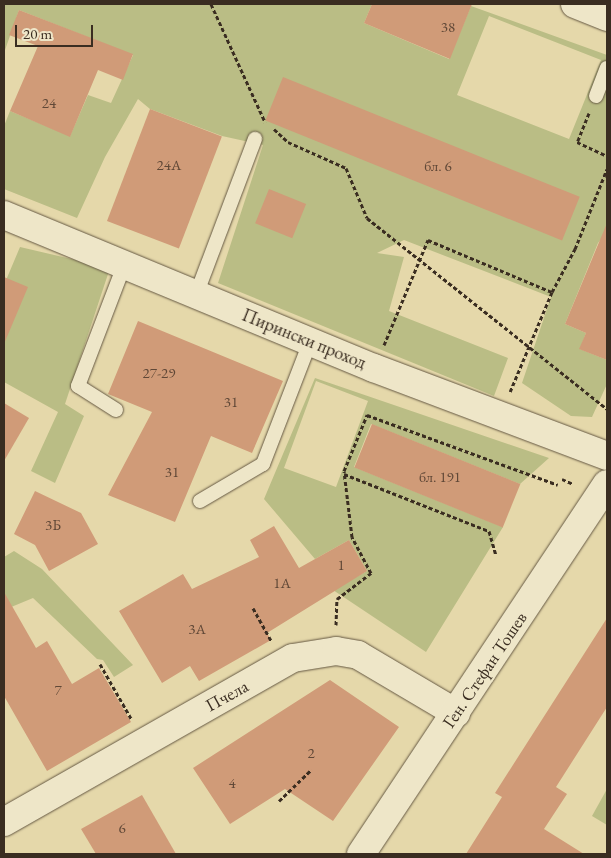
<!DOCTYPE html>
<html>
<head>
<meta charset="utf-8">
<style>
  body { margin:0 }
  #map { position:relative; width:611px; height:858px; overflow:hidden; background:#e5d8aa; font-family:"EB Garamond",serif }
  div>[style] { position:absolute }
  .green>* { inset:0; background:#babd85 }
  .building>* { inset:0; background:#d09b78; transform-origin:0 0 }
  .path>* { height:3px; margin-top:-1.5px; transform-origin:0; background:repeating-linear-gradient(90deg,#3a2d21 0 4px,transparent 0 6.5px) }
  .roads { filter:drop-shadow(0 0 1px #655843) drop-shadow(0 0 1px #655843) }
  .service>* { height:14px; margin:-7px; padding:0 7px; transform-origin:7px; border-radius:7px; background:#eee6c8 }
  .minor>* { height:28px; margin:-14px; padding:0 14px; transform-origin:14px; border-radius:14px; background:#eee6c8 }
  .tertiary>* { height:28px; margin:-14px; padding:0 14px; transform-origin:14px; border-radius:14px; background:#eee6c8 }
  span { translate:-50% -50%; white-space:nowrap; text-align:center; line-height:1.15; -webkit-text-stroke:4px #eee6c8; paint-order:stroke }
  .number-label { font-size:15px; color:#604837 }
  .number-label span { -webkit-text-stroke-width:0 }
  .street-label { font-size:18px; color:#3a2d21 }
  .frame { position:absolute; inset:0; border:5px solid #3a2d21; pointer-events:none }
  .scale { position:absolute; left:15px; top:25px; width:78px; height:22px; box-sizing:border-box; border:2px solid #3a2d21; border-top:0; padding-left:6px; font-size:15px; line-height:18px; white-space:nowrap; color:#3a2d21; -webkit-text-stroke:4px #eee6c8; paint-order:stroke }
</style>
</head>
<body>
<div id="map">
  <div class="green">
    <div style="clip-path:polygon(evenodd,4px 4px,372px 4px,364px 23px,449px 59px,471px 6px,607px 55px,607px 231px,598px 243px,565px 324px,586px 333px,580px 349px,607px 360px,607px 384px,592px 417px,571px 416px,522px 383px,551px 297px,404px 240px,377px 253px,404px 257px,389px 311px,508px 358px,494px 396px,218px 283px,263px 145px,222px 136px,150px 109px,138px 99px,105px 157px,77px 218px,4px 189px,4px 126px,10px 111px,70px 136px,88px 95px,111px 103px,133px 55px,19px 10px,4px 53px,4px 4px,489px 16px,601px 60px,569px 139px,457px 95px,489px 16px)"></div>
    <div style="clip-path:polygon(20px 247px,110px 268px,65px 404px,84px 416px,55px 483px,31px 471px,58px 412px,4px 382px,4px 285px)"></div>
    <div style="clip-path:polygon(evenodd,315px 378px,549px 458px,520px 484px,371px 424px,354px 467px,503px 527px,426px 652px,333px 590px,367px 571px,349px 540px,315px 559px,264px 499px,315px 378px,316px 381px,368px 401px,336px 487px,284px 468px,316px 381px)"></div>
    <div style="clip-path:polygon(14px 551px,42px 569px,133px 665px,114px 677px,103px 660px,97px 659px,33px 598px,4px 610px,4px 557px)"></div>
    <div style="clip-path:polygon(607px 789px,607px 825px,592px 816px)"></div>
  </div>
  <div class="building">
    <div style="clip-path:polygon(372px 4px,472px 4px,450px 59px,364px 23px)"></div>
    <div style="clip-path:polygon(19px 10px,133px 54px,123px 80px,98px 70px,70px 137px,10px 111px,38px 46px,9px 35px)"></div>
    <div style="left:283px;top:77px;width:320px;height:47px;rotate:22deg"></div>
    <div style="left:150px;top:109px;width:77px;height:120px;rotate:21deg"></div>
    <div style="left:269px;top:189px;width:40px;height:37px;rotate:22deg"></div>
    <div style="clip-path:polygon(607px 223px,607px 360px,579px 349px,586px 333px,565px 324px)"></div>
    <div style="clip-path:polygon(4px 277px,28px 287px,4px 344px)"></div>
    <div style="clip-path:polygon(138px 321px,283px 381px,252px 453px,211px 436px,175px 522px,108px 495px,152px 412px,108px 394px)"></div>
    <div style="clip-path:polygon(4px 403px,29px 418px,4px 461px)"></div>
    <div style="left:372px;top:424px;width:160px;height:47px;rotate:22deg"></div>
    <div style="clip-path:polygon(35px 491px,81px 513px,98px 544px,49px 571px,35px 545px,14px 534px)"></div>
    <div style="clip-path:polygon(274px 526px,299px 568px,349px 540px,367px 571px,267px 633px,271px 640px,199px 681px,190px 666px,162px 683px,119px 611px,183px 574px,192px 589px,259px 557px,250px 540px)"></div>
    <div style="clip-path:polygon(4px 592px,36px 648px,47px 641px,72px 684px,99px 668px,131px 722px,47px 771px,4px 696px)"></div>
    <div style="clip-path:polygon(607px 618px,607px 707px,556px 787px,567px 794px,544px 829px,584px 854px,466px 854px,502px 797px,495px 793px)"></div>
    <div style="clip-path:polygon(330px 680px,399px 727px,333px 821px,285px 789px,230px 824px,193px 768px)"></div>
    <div style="clip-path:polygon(142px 795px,176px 854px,96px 854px,81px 829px)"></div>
  </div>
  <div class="path">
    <div style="left:211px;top:4px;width:130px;rotate:65.4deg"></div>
    <div style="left:589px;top:113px;width:31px;rotate:112deg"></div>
    <div style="left:577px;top:142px;width:33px;rotate:25deg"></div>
    <div style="left:274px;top:129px;width:19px;rotate:43deg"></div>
    <div style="left:288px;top:142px;width:64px;rotate:24.1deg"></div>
    <div style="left:346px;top:168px;width:54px;rotate:67.2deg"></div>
    <div style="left:367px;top:218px;width:307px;rotate:38.5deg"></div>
    <div style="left:552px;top:292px;width:49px;rotate:-61.9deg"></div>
    <div style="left:575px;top:249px;width:86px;rotate:-68.2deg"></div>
    <div style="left:384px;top:345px;width:114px;rotate:-67.3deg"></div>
    <div style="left:428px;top:240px;width:134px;rotate:22.8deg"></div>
    <div style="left:552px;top:292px;width:108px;rotate:112.8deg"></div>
    <div style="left:344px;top:474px;width:156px;rotate:21.5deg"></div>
    <div style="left:489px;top:531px;width:25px;rotate:74deg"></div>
    <div style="left:562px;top:479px;width:12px;rotate:24deg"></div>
    <div style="left:253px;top:608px;width:38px;rotate:61deg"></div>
    <div style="left:336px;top:625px;width:26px;rotate:-88deg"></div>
    <div style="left:337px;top:599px;width:43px;rotate:-37.4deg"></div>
    <div style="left:371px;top:573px;width:41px;rotate:-117.8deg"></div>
    <div style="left:352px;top:537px;width:66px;rotate:-96.9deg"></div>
    <div style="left:344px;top:471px;width:61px;rotate:-67.7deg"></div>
    <div style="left:367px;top:415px;width:203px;rotate:20.1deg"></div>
    <div style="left:100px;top:664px;width:64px;rotate:60.3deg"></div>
    <div style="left:279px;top:801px;width:45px;rotate:-44.1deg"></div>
  </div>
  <div class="roads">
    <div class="service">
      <div style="left:596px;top:96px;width:30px;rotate:-69deg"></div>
      <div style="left:196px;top:295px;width:167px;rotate:-69.3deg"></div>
      <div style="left:116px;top:410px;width:45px;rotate:-147.7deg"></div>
      <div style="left:78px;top:386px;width:132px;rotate:-69.1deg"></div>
      <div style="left:200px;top:501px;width:73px;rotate:-30.4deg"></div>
      <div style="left:263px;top:464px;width:131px;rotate:-68.9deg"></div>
    </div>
    <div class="minor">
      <div style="left:575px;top:4px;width:35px;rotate:22deg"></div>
      <div style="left:4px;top:215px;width:400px;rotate:22.5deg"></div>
      <div style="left:374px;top:368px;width:249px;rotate:20.7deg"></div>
      <div style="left:4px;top:822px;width:332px;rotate:-29.6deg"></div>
      <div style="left:293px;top:658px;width:44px;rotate:-9.2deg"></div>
      <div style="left:336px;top:651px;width:22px;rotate:10deg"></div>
      <div style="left:358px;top:655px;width:114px;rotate:30.6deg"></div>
    </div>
    <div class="tertiary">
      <div style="left:361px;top:854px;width:444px;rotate:-56.4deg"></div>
    </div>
  </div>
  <div class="number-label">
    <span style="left:448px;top:27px">38</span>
    <span style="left:49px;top:103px">24</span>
    <span style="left:169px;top:165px">24А</span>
    <span style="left:438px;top:166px">бл. 6</span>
    <span style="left:159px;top:373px">27-29</span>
    <span style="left:231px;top:402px">31</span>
    <span style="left:172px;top:472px">31</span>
    <span style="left:440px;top:477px">бл. 191</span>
    <span style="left:53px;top:525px">3Б</span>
    <span style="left:341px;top:565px">1</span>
    <span style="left:282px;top:583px">1А</span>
    <span style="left:197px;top:629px">3А</span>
    <span style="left:58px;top:690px">7</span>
    <span style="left:311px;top:753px">2</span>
    <span style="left:232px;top:783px">4</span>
    <span style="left:122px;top:828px">6</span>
  </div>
  <div class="street-label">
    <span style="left:304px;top:339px;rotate:22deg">Пирински проход</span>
    <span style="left:485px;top:670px;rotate:-56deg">Ген. Стефан Тошев</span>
    <span style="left:227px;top:696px;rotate:-29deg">Пчела</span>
  </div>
  <div class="frame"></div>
  <div class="scale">20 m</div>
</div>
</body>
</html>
